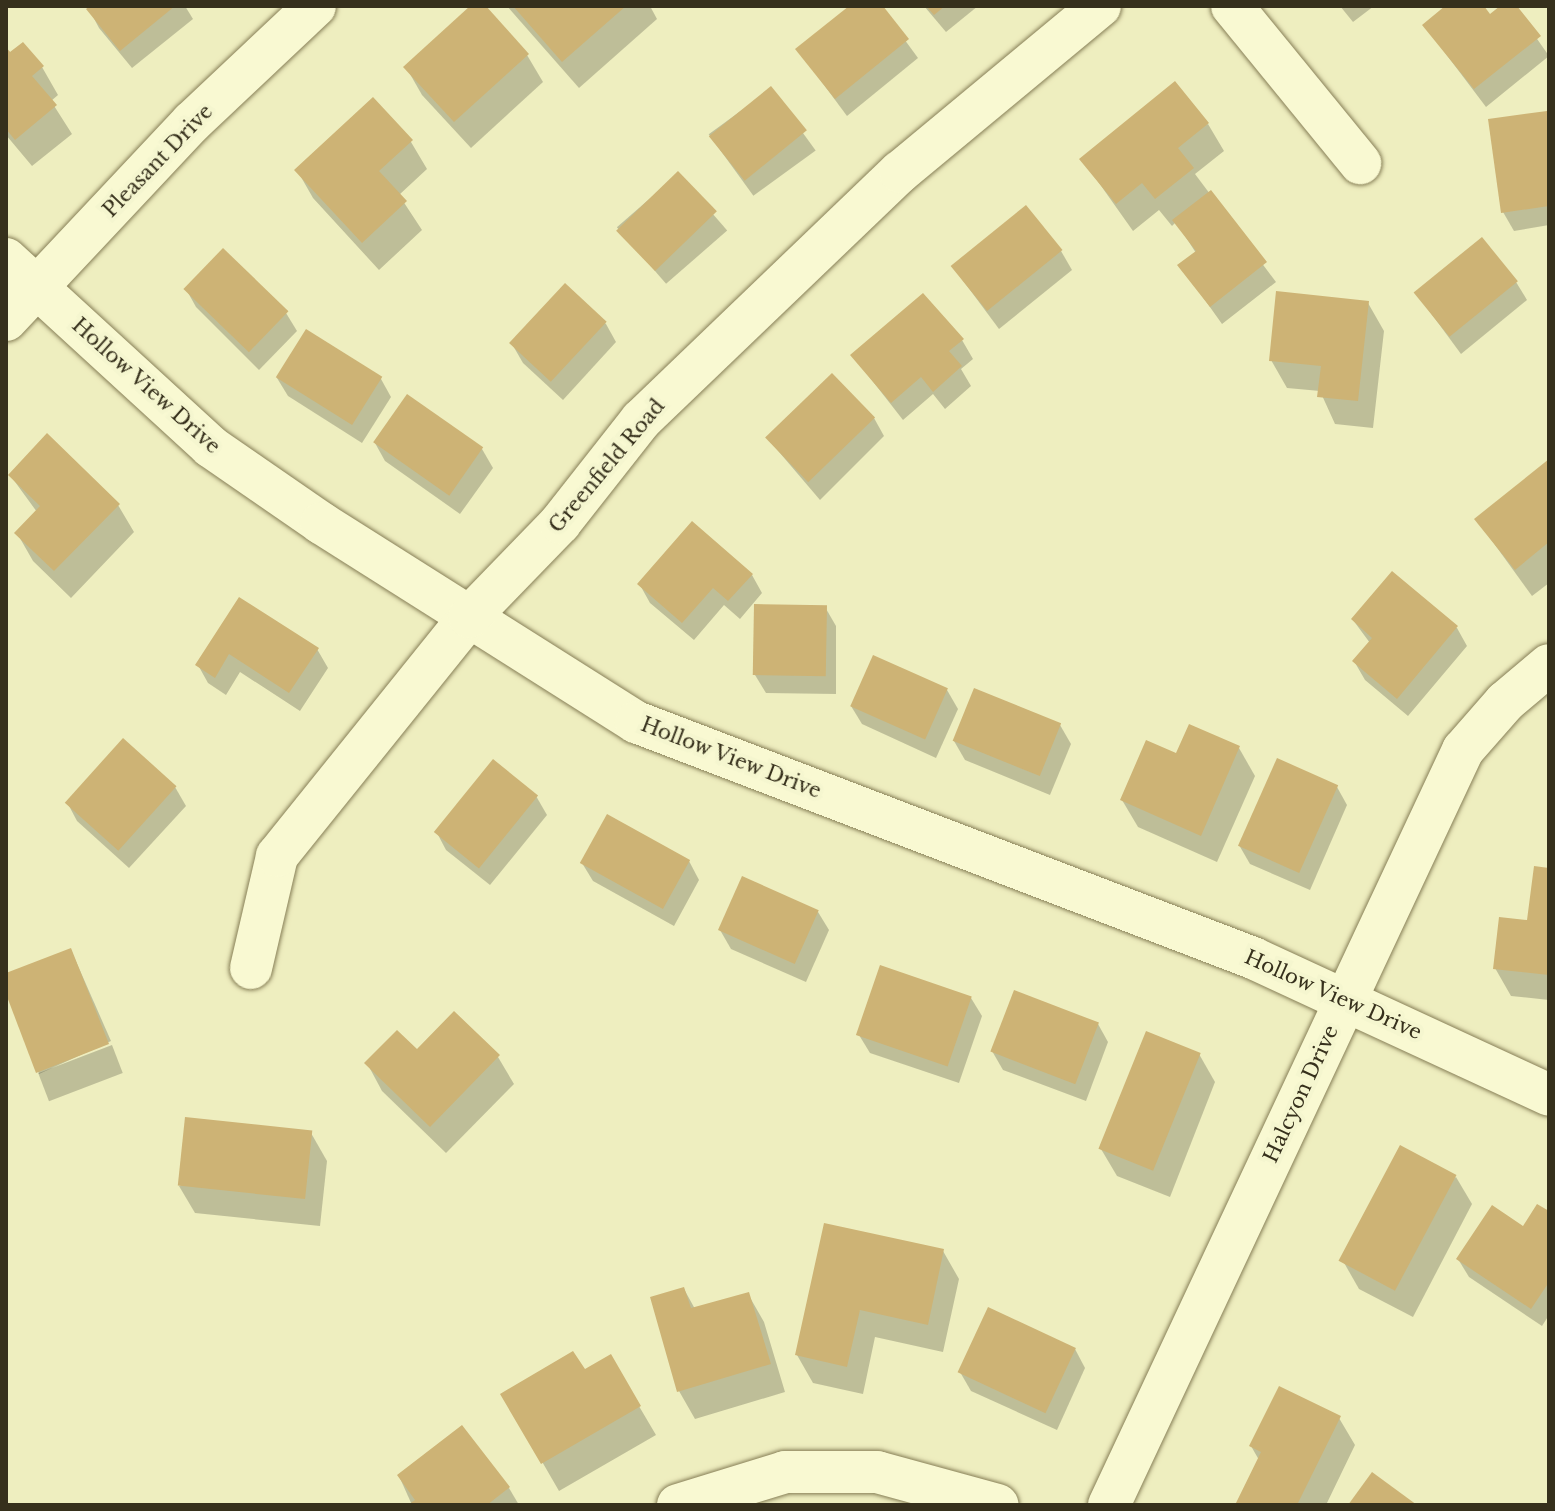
<!DOCTYPE html>
<html>
<head>
<meta charset="utf-8">
<style>
  body { margin:0 }
  #map { position:relative; width:1555px; height:1511px; overflow:hidden; background:#eeeebf; font-family:"Libre Baskerville",serif }
  div>[style] { position:absolute }
  .shadow>* { inset:0; background:#0003; transform-origin:0 0 }
  .building>* { inset:0; background:#cdb375; transform-origin:0 0 }
  .roads { filter:drop-shadow(0 0 2px #877f57) drop-shadow(0 0 2px #877f57) }
  .street>* { height:42px; margin:-21px; padding:0 21px; transform-origin:21px; border-radius:21px; background:#f9f9d2 }
  span { translate:-50% -50%; white-space:nowrap; text-align:center; line-height:1.15; -webkit-text-stroke:8px #f5f6cf; paint-order:stroke }
  .street-label { font-size:20px; color:#36301c }
  .frame { position:absolute; inset:0; border:8px solid #36301c; pointer-events:none }
</style>
</head>
<body>
<div id="map">
  <div class="shadow">
    <div style="clip-path:polygon(93px 6px,185px 6px,193px 19px,132px 68px,99px 28px,89px 9px)"></div>
    <div style="clip-path:polygon(473px 6px,483px 6px,527px 55px,543px 82px,471px 148px,422px 95px,406px 67px)"></div>
    <div style="clip-path:polygon(507px 6px,650px 6px,657px 19px,579px 88px)"></div>
    <div style="clip-path:polygon(852px 6px,880px 6px,918px 58px,847px 116px,798px 50px)"></div>
    <div style="clip-path:polygon(924px 6px,978px 6px,946px 32px)"></div>
    <div style="clip-path:polygon(1340px 6px,1374px 6px,1353px 22px)"></div>
    <div style="clip-path:polygon(1448px 6px,1481px 6px,1490px 17px,1503px 6px,1514px 6px,1549px 56px,1486px 107px,1424px 25px)"></div>
    <div style="clip-path:polygon(6px 50px,42px 67px,58px 95px,51px 101px,72px 134px,32px 166px,6px 135px)"></div>
    <div style="left:771px;top:89px;width:76px;height:77px;rotate:54deg"></div>
    <div style="clip-path:polygon(373px 100px,411px 142px,427px 169px,399px 195px,422px 230px,379px 270px,313px 198px,297px 170px)"></div>
    <div style="clip-path:polygon(1546px 113px,1549px 225px,1514px 231px,1503px 212px)"></div>
    <div style="clip-path:polygon(1208px 124px,1224px 151px,1195px 174px,1276px 282px,1222px 324px,1180px 265px,1196px 253px,1176px 222px,1172px 226px,1159px 210px,1133px 231px,1082px 159px)"></div>
    <div style="left:678px;top:174px;width:75px;height:81px;rotate:49deg"></div>
    <div style="clip-path:polygon(1061px 251px,1072px 270px,999px 329px,953px 267px)"></div>
    <div style="clip-path:polygon(1516px 282px,1527px 300px,1461px 354px,1416px 293px)"></div>
    <div style="clip-path:polygon(565px 286px,606px 324px,616px 342px,563px 400px,523px 363px,512px 344px)"></div>
    <div style="clip-path:polygon(186px 289px,286px 313px,297px 331px,259px 370px,196px 307px)"></div>
    <div style="clip-path:polygon(1368px 303px,1384px 331px,1373px 428px,1335px 424px,1320px 391px,1287px 388px,1271px 360px)"></div>
    <div style="clip-path:polygon(962px 340px,973px 359px,961px 369px,971px 386px,945px 409px,933px 394px,903px 420px,853px 356px)"></div>
    <div style="clip-path:polygon(277px 378px,381px 379px,391px 397px,362px 443px,288px 396px)"></div>
    <div style="clip-path:polygon(874px 418px,884px 436px,820px 500px,768px 439px)"></div>
    <div style="clip-path:polygon(375px 443px,482px 449px,493px 468px,460px 514px,385px 461px)"></div>
    <div style="clip-path:polygon(1549px 462px,1549px 583px,1532px 596px,1477px 520px)"></div>
    <div style="clip-path:polygon(10px 475px,118px 505px,134px 532px,71px 598px,33px 561px,17px 533px,37px 512px)"></div>
    <div style="clip-path:polygon(752px 575px,762px 593px,740px 619px,724px 605px,694px 640px,650px 603px,640px 585px)"></div>
    <div style="clip-path:polygon(240px 600px,317px 649px,328px 668px,300px 711px,240px 672px,226px 695px,208px 683px,198px 665px)"></div>
    <div style="clip-path:polygon(825px 607px,836px 626px,836px 694px,766px 693px,755px 675px)"></div>
    <div style="clip-path:polygon(1353px 620px,1457px 628px,1467px 646px,1408px 716px,1365px 680px,1354px 661px,1370px 643px)"></div>
    <div style="clip-path:polygon(947px 690px,958px 709px,936px 758px,862px 724px,851px 706px)"></div>
    <div style="clip-path:polygon(1060px 725px,1071px 744px,1050px 795px,965px 760px,954px 741px)"></div>
    <div style="clip-path:polygon(1239px 748px,1255px 776px,1217px 862px,1138px 827px,1122px 800px,1177px 755px)"></div>
    <div style="clip-path:polygon(175px 787px,186px 806px,129px 868px,77px 821px,67px 802px)"></div>
    <div style="clip-path:polygon(1337px 787px,1347px 805px,1310px 890px,1250px 864px,1239px 845px)"></div>
    <div style="clip-path:polygon(536px 796px,547px 815px,490px 885px,446px 850px,436px 831px)"></div>
    <div style="clip-path:polygon(689px 861px,699px 880px,674px 926px,593px 881px,582px 863px)"></div>
    <div style="clip-path:polygon(1549px 870px,1549px 1000px,1511px 996px,1495px 968px,1529px 922px)"></div>
    <div style="clip-path:polygon(818px 912px,829px 930px,806px 982px,731px 949px,720px 930px)"></div>
    <div style="clip-path:polygon(71px 950px,111px 1041px,39px 1074px,6px 989px,6px 976px)"></div>
    <div style="clip-path:polygon(971px 998px,982px 1016px,959px 1083px,870px 1053px,859px 1035px)"></div>
    <div style="clip-path:polygon(1098px 1024px,1108px 1042px,1086px 1101px,1003px 1070px,992px 1051px)"></div>
    <div style="left:112px;top:1045px;width:30px;height:79px;rotate:69deg"></div>
    <div style="clip-path:polygon(1199px 1054px,1215px 1082px,1170px 1197px,1117px 1176px,1101px 1149px)"></div>
    <div style="clip-path:polygon(498px 1057px,514px 1084px,446px 1153px,382px 1091px,367px 1063px)"></div>
    <div style="clip-path:polygon(311px 1133px,327px 1161px,320px 1226px,195px 1213px,179px 1186px)"></div>
    <div style="clip-path:polygon(1456px 1177px,1472px 1204px,1413px 1317px,1359px 1289px,1343px 1261px)"></div>
    <div style="clip-path:polygon(1549px 1214px,1549px 1315px,1542px 1326px,1469px 1277px,1458px 1259px)"></div>
    <div style="clip-path:polygon(943px 1251px,959px 1279px,943px 1352px,875px 1337px,863px 1394px,813px 1383px,797px 1355px)"></div>
    <div style="clip-path:polygon(684px 1289px,695px 1309px,748px 1294px,764px 1322px,785px 1392px,695px 1419px,679px 1391px)"></div>
    <div style="clip-path:polygon(1075px 1349px,1085px 1368px,1057px 1430px,971px 1391px,960px 1372px)"></div>
    <div style="clip-path:polygon(610px 1357px,656px 1435px,559px 1491px,503px 1394px,584px 1372px)"></div>
    <div style="clip-path:polygon(1339px 1418px,1355px 1445px,1326px 1505px,1237px 1505px,1259px 1460px,1251px 1446px)"></div>
    <div style="clip-path:polygon(399px 1476px,509px 1488px,519px 1505px,412px 1505px)"></div>
  </div>
  <div class="building">
    <div style="clip-path:polygon(90px 6px,175px 6px,120px 51px,86px 9px)"></div>
    <div style="clip-path:polygon(470px 6px,486px 6px,529px 54px,454px 122px,403px 67px)"></div>
    <div style="clip-path:polygon(513px 6px,626px 6px,562px 62px)"></div>
    <div style="clip-path:polygon(849px 6px,883px 6px,909px 39px,835px 99px,795px 49px)"></div>
    <div style="clip-path:polygon(926px 6px,945px 6px,934px 15px)"></div>
    <div style="clip-path:polygon(1445px 6px,1484px 6px,1490px 14px,1500px 6px,1517px 6px,1541px 36px,1474px 89px,1422px 25px)"></div>
    <div style="clip-path:polygon(23px 42px,44px 66px,32px 76px,57px 105px,15px 140px,6px 129px,6px 47px,10px 52px)"></div>
    <div style="clip-path:polygon(1175px 81px,1209px 123px,1178px 148px,1194px 168px,1155px 199px,1142px 183px,1116px 204px,1079px 159px)"></div>
    <div style="left:771px;top:86px;width:57px;height:80px;rotate:51deg"></div>
    <div style="clip-path:polygon(373px 97px,413px 140px,379px 171px,407px 201px,362px 243px,294px 170px)"></div>
    <div style="clip-path:polygon(1547px 111px,1549px 206px,1501px 213px,1488px 119px)"></div>
    <div style="left:678px;top:171px;width:56px;height:86px;rotate:46deg"></div>
    <div style="clip-path:polygon(1211px 190px,1267px 262px,1210px 307px,1177px 265px,1196px 251px,1172px 220px)"></div>
    <div style="left:1026px;top:205px;width:58px;height:97px;rotate:51deg"></div>
    <div style="left:1482px;top:237px;width:57px;height:88px;rotate:51deg"></div>
    <div style="left:223px;top:248px;width:91px;height:57px;rotate:44deg"></div>
    <div style="left:565px;top:283px;width:57px;height:82px;rotate:43deg"></div>
    <div style="clip-path:polygon(1276px 291px,1369px 301px,1358px 401px,1317px 397px,1321px 366px,1269px 361px)"></div>
    <div style="clip-path:polygon(923px 293px,964px 339px,949px 351px,962px 366px,933px 392px,921px 377px,891px 403px,850px 355px)"></div>
    <div style="left:306px;top:329px;width:90px;height:57px;rotate:32deg"></div>
    <div style="left:832px;top:373px;width:62px;height:93px;rotate:46deg"></div>
    <div style="left:407px;top:394px;width:93px;height:59px;rotate:35deg"></div>
    <div style="clip-path:polygon(47px 433px,120px 504px,54px 571px,14px 533px,40px 506px,8px 475px)"></div>
    <div style="clip-path:polygon(1549px 459px,1549px 542px,1515px 570px,1474px 519px)"></div>
    <div style="clip-path:polygon(692px 521px,753px 574px,728px 601px,713px 588px,682px 623px,637px 584px)"></div>
    <div style="clip-path:polygon(1392px 571px,1458px 626px,1397px 699px,1352px 661px,1372px 638px,1351px 619px)"></div>
    <div style="clip-path:polygon(239px 597px,319px 648px,289px 693px,229px 654px,215px 678px,195px 665px)"></div>
    <div style="left:754px;top:604px;width:73px;height:71px;rotate:1deg"></div>
    <div style="left:873px;top:655px;width:82px;height:56px;rotate:24deg"></div>
    <div style="left:974px;top:688px;width:94px;height:57px;rotate:22deg"></div>
    <div style="clip-path:polygon(1189px 724px,1240px 746px,1201px 836px,1120px 800px,1146px 740px,1176px 753px)"></div>
    <div style="left:123px;top:738px;width:72px;height:87px;rotate:42deg"></div>
    <div style="left:1277px;top:758px;width:67px;height:96px;rotate:24deg"></div>
    <div style="left:493px;top:759px;width:58px;height:94px;rotate:39deg"></div>
    <div style="left:607px;top:814px;width:95px;height:56px;rotate:29deg"></div>
    <div style="clip-path:polygon(1534px 866px,1549px 868px,1549px 975px,1493px 969px,1499px 917px,1527px 920px)"></div>
    <div style="left:742px;top:876px;width:84px;height:59px;rotate:24deg"></div>
    <div style="clip-path:polygon(71px 948px,109px 1044px,36px 1073px,6px 994px,6px 973px)"></div>
    <div style="left:880px;top:965px;width:97px;height:74px;rotate:19deg"></div>
    <div style="left:1014px;top:990px;width:91px;height:66px;rotate:21deg"></div>
    <div style="clip-path:polygon(454px 1011px,500px 1055px,430px 1127px,364px 1063px,397px 1030px,417px 1049px)"></div>
    <div style="left:1146px;top:1031px;width:59px;height:127px;rotate:22deg"></div>
    <div style="left:185px;top:1117px;width:128px;height:69px;rotate:6deg"></div>
    <div style="left:1400px;top:1145px;width:64px;height:131px;rotate:28deg"></div>
    <div style="clip-path:polygon(1537px 1204px,1549px 1211px,1549px 1282px,1531px 1309px,1456px 1259px,1492px 1205px,1523px 1226px)"></div>
    <div style="clip-path:polygon(824px 1223px,944px 1249px,928px 1325px,860px 1310px,847px 1367px,795px 1355px)"></div>
    <div style="clip-path:polygon(684px 1287px,691px 1308px,749px 1292px,771px 1364px,677px 1392px,650px 1297px)"></div>
    <div style="left:988px;top:1307px;width:97px;height:72px;rotate:25deg"></div>
    <div style="clip-path:polygon(573px 1351px,585px 1369px,611px 1354px,641px 1406px,541px 1464px,500px 1394px)"></div>
    <div style="clip-path:polygon(1279px 1386px,1341px 1416px,1297px 1505px,1235px 1505px,1261px 1452px,1249px 1446px)"></div>
    <div style="clip-path:polygon(462px 1425px,510px 1487px,487px 1505px,408px 1505px,415px 1500px,397px 1475px)"></div>
    <div style="clip-path:polygon(1372px 1472px,1417px 1505px,1348px 1505px)"></div>
  </div>
  <div class="roads">
    <div class="street">
      <div style="left:1232px;top:6px;width:203px;rotate:50.8deg"></div>
      <div style="left:6px;top:259px;width:278px;rotate:42.5deg"></div>
      <div style="left:211px;top:447px;width:134px;rotate:34.6deg"></div>
      <div style="left:321px;top:523px;width:373px;rotate:32.3deg"></div>
      <div style="left:636px;top:722px;width:661px;rotate:20.93deg"></div>
      <div style="left:1253px;top:958px;width:326px;rotate:24.8deg"></div>
      <div style="left:6px;top:320px;width:272px;rotate:-46.8deg"></div>
      <div style="left:192px;top:122px;width:169px;rotate:-43.3deg"></div>
      <div style="left:251px;top:968px;width:115px;rotate:-76.9deg"></div>
      <div style="left:277px;top:856px;width:307px;rotate:-51.2deg"></div>
      <div style="left:469px;top:617px;width:131px;rotate:-45.9deg"></div>
      <div style="left:560px;top:523px;width:131px;rotate:-51.8deg"></div>
      <div style="left:641px;top:420px;width:359px;rotate:-43.8deg"></div>
      <div style="left:900px;top:172px;width:260px;rotate:-39.7deg"></div>
      <div style="left:678px;top:1505px;width:112px;rotate:-17.1deg"></div>
      <div style="left:785px;top:1472px;width:92px"></div>
      <div style="left:877px;top:1472px;width:125px;rotate:15.3deg"></div>
      <div style="left:1109px;top:1505px;width:834px;rotate:-64.88deg"></div>
      <div style="left:1463px;top:750px;width:64px;rotate:-48.8deg"></div>
      <div style="left:1505px;top:702px;width:57px;rotate:-40.1deg"></div>
    </div>
  </div>
  <div class="street-label">
    <span style="left:158px;top:161px;rotate:-46deg">Pleasant Drive</span>
    <span style="left:146px;top:386px;rotate:42deg">Hollow View Drive</span>
    <span style="left:607px;top:466px;rotate:-50deg">Greenfield Road</span>
    <span style="left:731px;top:758px;rotate:21deg">Hollow View Drive</span>
    <span style="left:1333px;top:995px;rotate:24deg">Hollow View Drive</span>
    <span style="left:1301px;top:1094px;rotate:-65deg">Halcyon Drive</span>
  </div>
  <div class="frame"></div>
</div>
</body>
</html>
